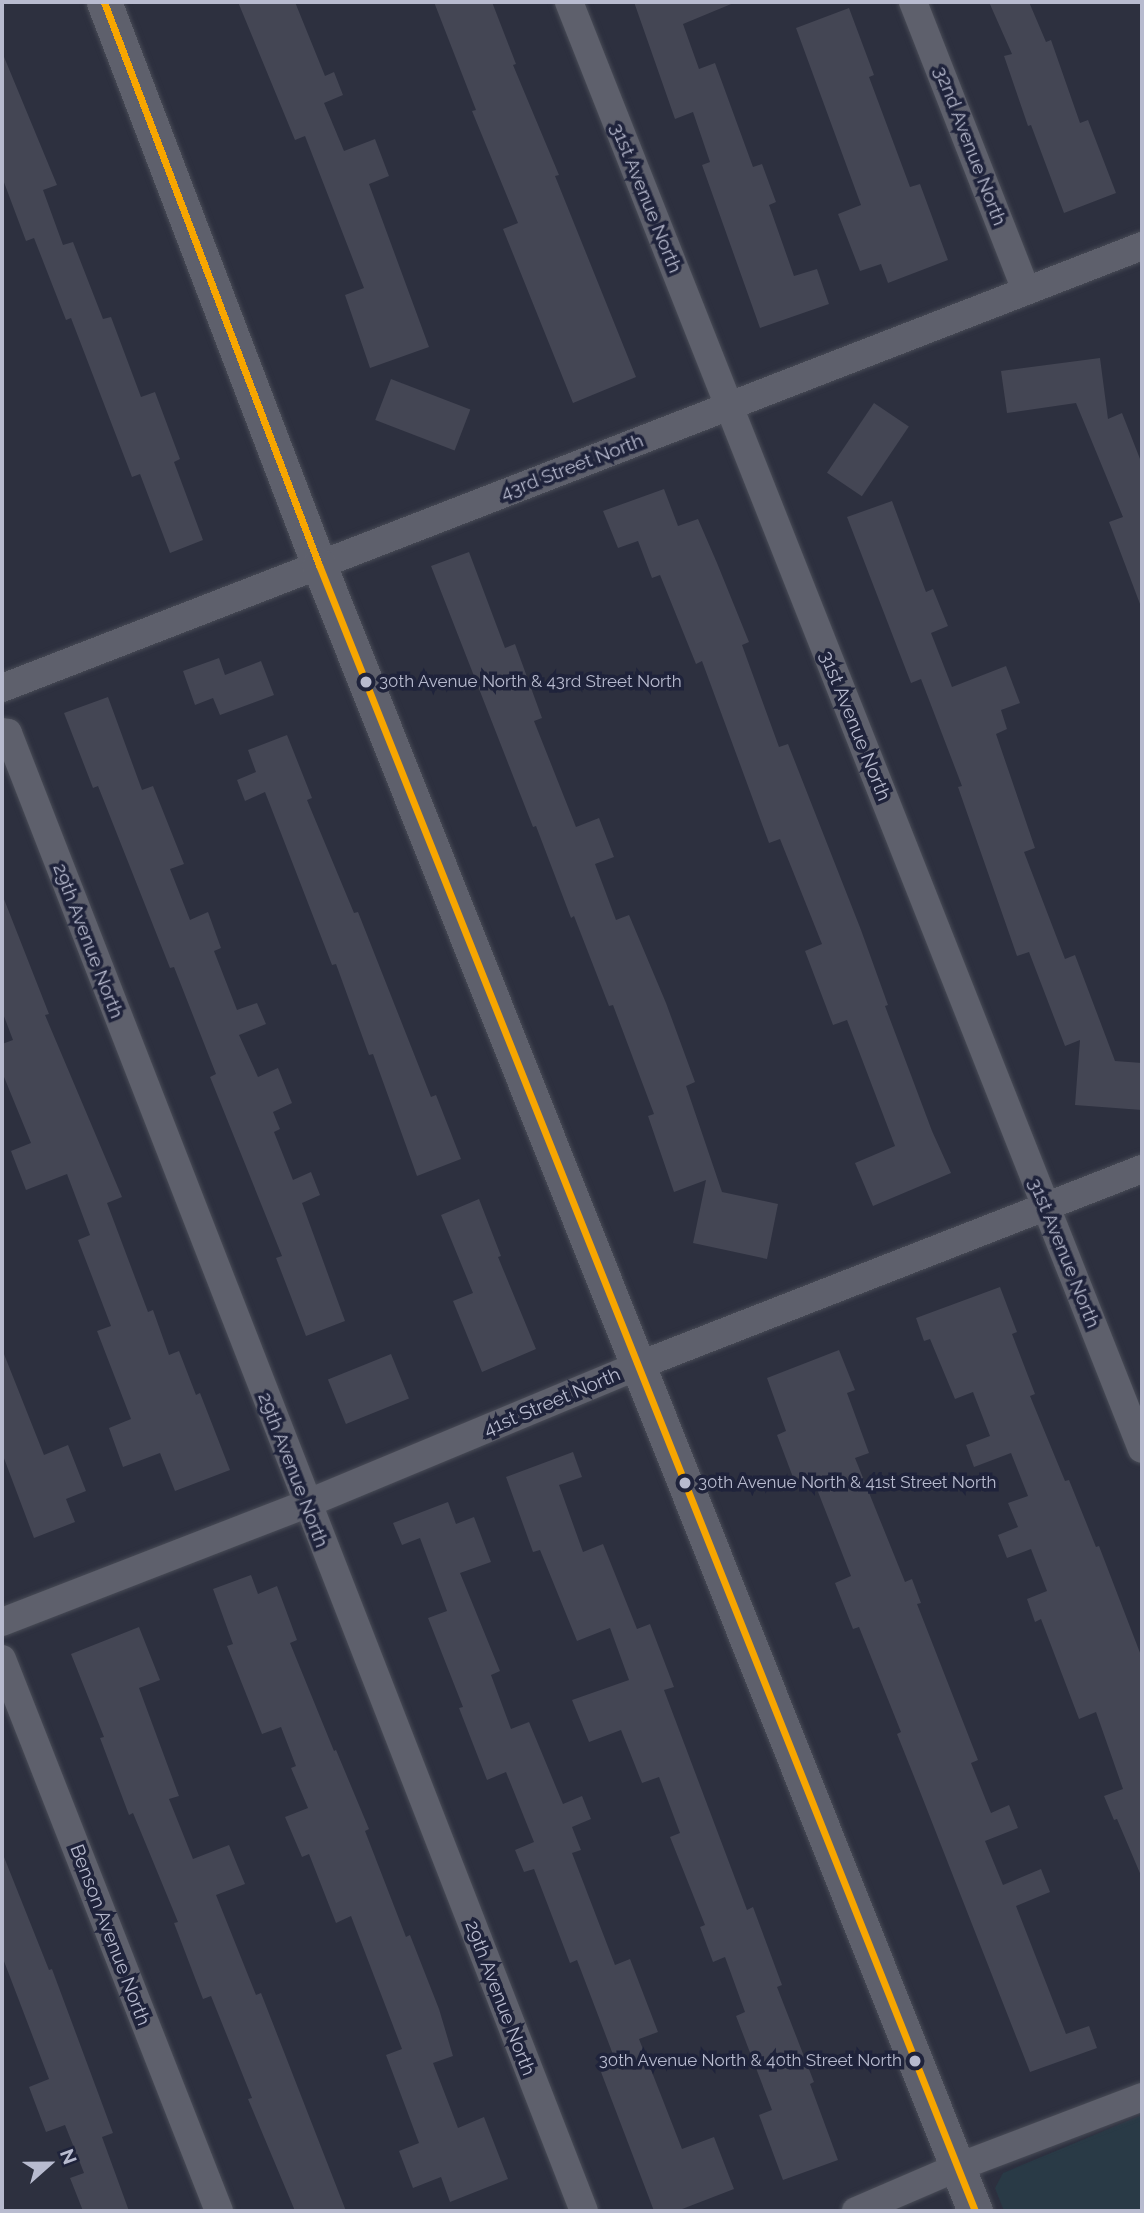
<!DOCTYPE html>
<html>
<head>
<meta charset="utf-8">
<style>
  body { margin:0 }
  #map { position:relative; width:1144px; height:2213px; overflow:hidden; background:#2d303f; font-family:Raleway,sans-serif }
  div>[style] { position:absolute }
  .green>* { inset:0; background:#293a46 }
  .building>* { inset:0; background:#444654; transform-origin:0 0 }
  .roads { filter:drop-shadow(0 0 2px #484b56) drop-shadow(0 0 2px #484b56) }
  .minor>* { height:28px; margin:-14px; padding:0 14px; transform-origin:14px; border-radius:14px; background:#5e606c }
  .tertiary>* { height:35px; margin:-17.5px; padding:0 17.5px; transform-origin:17.5px; border-radius:17.5px; background:#5e606c }
  .bus-1>* { height:7px; margin:-3.5px; padding:0 3.5px; transform-origin:3.5px; border-radius:3.5px; background:#f7a600 }
  .dots>* { width:19px; height:19px; translate:-50% -50%; box-sizing:border-box; border:4px solid #1f233b; border-radius:50% }
  span { translate:-50% -50%; white-space:nowrap; text-align:center; line-height:1.15; -webkit-text-stroke:7px #1f233b; paint-order:stroke }
  .bus-label { font-size:17px; color:#b8bbcf }
  .left { translate:0 -50%; text-align:left }
  .right { translate:-100% -50%; text-align:right }
  .street-label { font-size:19px; color:#b8bbcf }
  .frame { position:absolute; inset:0; border:4px solid #b8bbcf; pointer-events:none }
  .north { position:absolute; left:14px; top:2129px; width:70px; height:70px; -webkit-text-stroke:5px #1f233b; paint-order:stroke; rotate:69deg; font-size:19px; font-weight:700; line-height:28px; text-align:center; color:#b8bbcf }
  .north::after { content:''; display:block; margin:auto; width:24px; height:32px; background:#b8bbcf; clip-path:polygon(50% 0,100% 100%,50% 72%,0 100%) }
</style>
</head>
<body>
<div id="map">
  <div class="green">
    <div style="clip-path:polygon(1142px 2115px,1142px 2211px,1004px 2211px,995px 2188px,1003px 2173px)"></div>
  </div>
  <div class="building">
    <div style="clip-path:polygon(238px 2px,295px 2px,325px 76px,334px 72px,343px 95px,324px 103px,344px 151px,375px 139px,389px 176px,369px 184px,429px 347px,370px 368px,345px 295px,364px 288px,305px 136px,295px 140px)"></div>
    <div style="clip-path:polygon(434px 2px,492px 2px,516px 64px,513px 65px,559px 175px,555px 176px,636px 377px,573px 403px,503px 229px,518px 223px,472px 111px,476px 110px)"></div>
    <div style="clip-path:polygon(634px 2px,736px 2px,683px 24px,699px 69px,715px 63px,753px 167px,762px 164px,776px 202px,769px 205px,794px 276px,817px 269px,829px 304px,760px 328px,702px 165px,710px 162px,693px 112px,675px 119px)"></div>
    <div style="clip-path:polygon(989px 2px,1029px 2px,1046px 42px,1051px 40px,1080px 123px,1088px 120px,1116px 193px,1064px 213px,1031px 125px,1028px 126px,1004px 56px,1012px 54px)"></div>
    <div style="clip-path:polygon(849px 8px,874px 75px,869px 77px,910px 187px,920px 184px,948px 260px,888px 283px,881px 264px,860px 271px,838px 214px,861px 205px,796px 28px)"></div>
    <div style="clip-path:polygon(2px 52px,57px 185px,43px 190px,63px 245px,73px 242px,103px 319px,111px 317px,141px 397px,155px 392px,180px 459px,174px 462px,203px 540px,170px 553px,140px 474px,132px 477px,71px 318px,66px 320px,34px 238px,26px 241px,2px 177px)"></div>
    <div style="clip-path:polygon(1100px 358px,1108px 419px,1122px 413px,1142px 464px,1142px 604px,1140px 604px,1109px 522px,1123px 517px,1076px 403px,1007px 413px,1001px 371px)"></div>
    <div style="left:391px;top:379px;width:85px;height:44px;rotate:21deg"></div>
    <div style="left:874px;top:403px;width:42px;height:84px;rotate:34deg"></div>
    <div style="clip-path:polygon(664px 489px,678px 526px,698px 519px,717px 563px,749px 642px,742px 645px,779px 747px,788px 744px,861px 930px,888px 1005px,885px 1006px,932px 1131px,951px 1173px,873px 1206px,855px 1163px,895px 1146px,847px 1020px,833px 1025px,805px 951px,822px 944px,780px 839px,769px 843px,702px 661px,696px 664px,660px 575px,652px 578px,638px 541px,618px 548px,603px 511px)"></div>
    <div style="clip-path:polygon(892px 501px,926px 592px,933px 589px,948px 626px,931px 633px,952px 687px,1006px 666px,1020px 703px,1001px 710px,1007px 729px,996px 734px,1035px 848px,1024px 852px,1065px 959px,1075px 955px,1115px 1061px,1142px 1063px,1142px 1110px,1075px 1105px,1080px 1040px,1065px 1046px,1029px 952px,1017px 956px,958px 787px,962px 786px,921px 679px,911px 683px,847px 517px)"></div>
    <div style="clip-path:polygon(469px 552px,505px 648px,515px 644px,542px 718px,534px 721px,576px 827px,599px 818px,614px 857px,595px 864px,616px 920px,629px 915px,666px 1003px,695px 1082px,686px 1086px,722px 1192px,778px 1204px,767px 1259px,693px 1243px,706px 1180px,674px 1192px,648px 1116px,654px 1114px,613px 1005px,609px 1006px,574px 916px,571px 918px,536px 826px,533px 827px,431px 566px)"></div>
    <div style="clip-path:polygon(219px 658px,225px 675px,261px 661px,274px 695px,220px 715px,213px 698px,195px 705px,183px 671px)"></div>
    <div style="clip-path:polygon(108px 697px,142px 790px,153px 786px,184px 864px,170px 869px,190px 920px,208px 912px,221px 948px,214px 951px,237px 1010px,257px 1003px,266px 1024px,239px 1035px,258px 1077px,278px 1068px,292px 1103px,273px 1112px,280px 1129px,274px 1132px,293px 1180px,311px 1172px,320px 1195px,302px 1203px,345px 1321px,306px 1336px,276px 1258px,282px 1256px,210px 1077px,216px 1074px,174px 967px,170px 968px,98px 786px,93px 788px,64px 713px)"></div>
    <div style="clip-path:polygon(287px 735px,312px 798px,307px 800px,354px 913px,358px 912px,431px 1097px,436px 1095px,461px 1159px,417px 1176px,373px 1054px,369px 1055px,336px 964px,332px 965px,265px 792px,245px 801px,237px 780px,256px 772px,248px 750px)"></div>
    <div style="clip-path:polygon(2px 894px,49px 1014px,45px 1015px,122px 1197px,107px 1203px,148px 1312px,153px 1310px,169px 1355px,179px 1351px,196px 1395px,200px 1393px,230px 1470px,175px 1491px,160px 1453px,123px 1467px,109px 1428px,131px 1419px,97px 1331px,111px 1326px,78px 1240px,90px 1235px,67px 1174px,26px 1190px,11px 1151px,31px 1143px,2px 1072px,2px 1044px,13px 1040px,2px 1011px)"></div>
    <div style="clip-path:polygon(479px 1199px,501px 1256px,498px 1257px,536px 1349px,482px 1372px,453px 1301px,473px 1293px,441px 1215px)"></div>
    <div style="clip-path:polygon(1000px 1287px,1017px 1332px,1012px 1334px,1035px 1394px,1030px 1396px,1065px 1481px,1069px 1480px,1096px 1547px,1099px 1546px,1142px 1658px,1142px 1878px,1117px 1819px,1114px 1820px,1104px 1796px,1123px 1789px,1096px 1712px,1079px 1719px,1041px 1619px,1035px 1622px,1027px 1599px,1047px 1591px,1031px 1549px,1007px 1558px,998px 1535px,1018px 1527px,1008px 1503px,1028px 1496px,1011px 1453px,974px 1467px,966px 1445px,990px 1436px,973px 1392px,955px 1399px,930px 1339px,924px 1341px,916px 1318px)"></div>
    <div style="clip-path:polygon(2px 1349px,44px 1455px,68px 1445px,86px 1491px,66px 1499px,75px 1522px,34px 1538px,2px 1453px)"></div>
    <div style="clip-path:polygon(839px 1350px,855px 1390px,847px 1393px,869px 1453px,855px 1458px,905px 1582px,912px 1579px,921px 1603px,917px 1604px,978px 1760px,971px 1763px,991px 1813px,1009px 1805px,1018px 1828px,985px 1841px,1003px 1885px,1041px 1869px,1050px 1892px,1016px 1906px,1066px 2034px,1089px 2026px,1097px 2048px,1030px 2072px,917px 1784px,897px 1734px,901px 1732px,859px 1627px,853px 1629px,835px 1583px,851px 1576px,811px 1474px,794px 1480px,777px 1435px,786px 1431px,767px 1378px)"></div>
    <div style="left:391px;top:1354px;width:48px;height:68px;rotate:68deg"></div>
    <div style="clip-path:polygon(573px 1452px,582px 1477px,559px 1485px,583px 1552px,603px 1544px,637px 1629px,650px 1624px,674px 1687px,664px 1690px,747px 1910px,753px 1907px,782px 1985px,777px 1987px,814px 2082px,810px 2084px,838px 2160px,783px 2180px,759px 2115px,772px 2110px,736px 2016px,745px 2012px,725px 1957px,713px 1962px,700px 1927px,705px 1925px,670px 1837px,680px 1833px,659px 1777px,642px 1783px,621px 1730px,589px 1742px,572px 1700px,629px 1680px,610px 1628px,577px 1641px,540px 1550px,533px 1552px,506px 1477px)"></div>
    <div style="clip-path:polygon(448px 1502px,456px 1524px,474px 1517px,491px 1562px,460px 1573px,500px 1671px,491px 1675px,511px 1729px,529px 1722px,563px 1804px,582px 1796px,591px 1819px,572px 1827px,581px 1850px,572px 1853px,615px 1965px,630px 1959px,658px 2032px,639px 2039px,682px 2149px,714px 2137px,734px 2189px,677px 2211px,654px 2211px,601px 2072px,617px 2065px,577px 1960px,570px 1963px,534px 1869px,524px 1872px,515px 1850px,534px 1842px,506px 1772px,487px 1780px,459px 1708px,463px 1707px,428px 1618px,447px 1611px,420px 1538px,402px 1545px,393px 1523px)"></div>
    <div style="clip-path:polygon(251px 1575px,258px 1594px,277px 1586px,297px 1640px,290px 1643px,334px 1751px,336px 1750px,369px 1829px,365px 1831px,406px 1937px,410px 1935px,439px 2009px,453px 2056px,433px 2063px,458px 2128px,484px 2117px,508px 2179px,450px 2202px,441px 2177px,413px 2188px,399px 2151px,419px 2143px,386px 2055px,402px 2049px,351px 1916px,336px 1923px,309px 1854px,302px 1857px,285px 1817px,308px 1808px,291px 1768px,296px 1766px,281px 1727px,262px 1734px,227px 1646px,233px 1644px,213px 1589px)"></div>
    <div style="clip-path:polygon(139px 1627px,160px 1680px,139px 1688px,179px 1796px,169px 1799px,193px 1859px,229px 1845px,245px 1884px,216px 1895px,256px 1995px,261px 1993px,346px 2211px,295px 2211px,248px 2099px,252px 2098px,211px 1996px,203px 1999px,174px 1923px,178px 1922px,133px 1813px,129px 1815px,100px 1738px,104px 1737px,71px 1654px)"></div>
    <div style="clip-path:polygon(2px 1852px,49px 1970px,52px 1969px,113px 2133px,102px 2137px,129px 2211px,83px 2211px,70px 2178px,84px 2173px,65px 2125px,46px 2132px,29px 2087px,49px 2079px,2px 1956px)"></div>
  </div>
  <div class="roads">
    <div class="minor">
      <div style="left:569px;top:2px;width:1556px;rotate:68.4deg"></div>
      <div style="left:913px;top:2px;width:310px;rotate:68.6deg"></div>
      <div style="left:2px;top:688px;width:1223px;rotate:-21.19deg"></div>
      <div style="left:2px;top:732px;width:6px;rotate:9deg"></div>
      <div style="left:8px;top:733px;width:1586px;rotate:68.71deg"></div>
      <div style="left:2px;top:1622px;width:326px;rotate:-21.2deg"></div>
      <div style="left:306px;top:1504px;width:362px;rotate:-22.6deg"></div>
      <div style="left:640px;top:1365px;width:539px;rotate:-21.33deg"></div>
      <div style="left:2px;top:1659px;width:593px;rotate:68.54deg"></div>
      <div style="left:856px;top:2211px;width:111px;rotate:-23.3deg"></div>
      <div style="left:958px;top:2167px;width:197px;rotate:-20.8deg"></div>
    </div>
    <div class="tertiary">
      <div style="left:104px;top:2px;width:603px;rotate:69.1deg"></div>
      <div style="left:319px;top:565px;width:1772px;rotate:68.27deg"></div>
    </div>
  </div>
  <div class="bus-1">
    <div style="left:104px;top:2px;width:603px;rotate:69.1deg"></div>
    <div style="left:319px;top:565px;width:1772px;rotate:68.27deg"></div>
  </div>
  <div class="dots">
    <div style="left:366px;top:682px;background:#b8bbcf"></div>
    <div style="left:685px;top:1483px;background:#b8bbcf"></div>
    <div style="left:915px;top:2061px;background:#b8bbcf"></div>
  </div>
  <div class="bus-label">
    <span class="left" style="left:379px;top:682px">30th Avenue North &amp; 43rd Street North</span>
    <span class="left" style="left:698px;top:1483px">30th Avenue North &amp; 41st Street North</span>
    <span class="right" style="left:902px;top:2061px">30th Avenue North &amp; 40th Street North</span>
  </div>
  <div class="street-label">
    <span style="left:970px;top:146px;rotate:69deg">32nd Avenue North</span>
    <span style="left:646px;top:198px;rotate:68deg">31st Avenue North</span>
    <span style="left:572px;top:467px;rotate:-21deg">43rd Street North</span>
    <span style="left:855px;top:726px;rotate:68deg">31st Avenue North</span>
    <span style="left:88px;top:941px;rotate:69deg">29th Avenue North</span>
    <span style="left:1064px;top:1253px;rotate:68deg">31st Avenue North</span>
    <span style="left:552px;top:1402px;rotate:-23deg">41st Street North</span>
    <span style="left:293px;top:1470px;rotate:69deg">29th Avenue North</span>
    <span style="left:110px;top:1935px;rotate:69deg">Benson Avenue North</span>
    <span style="left:500px;top:1998px;rotate:69deg">29th Avenue North</span>
  </div>
  <div class="frame"></div>
  <div class="north">N</div>
</div>
</body>
</html>
